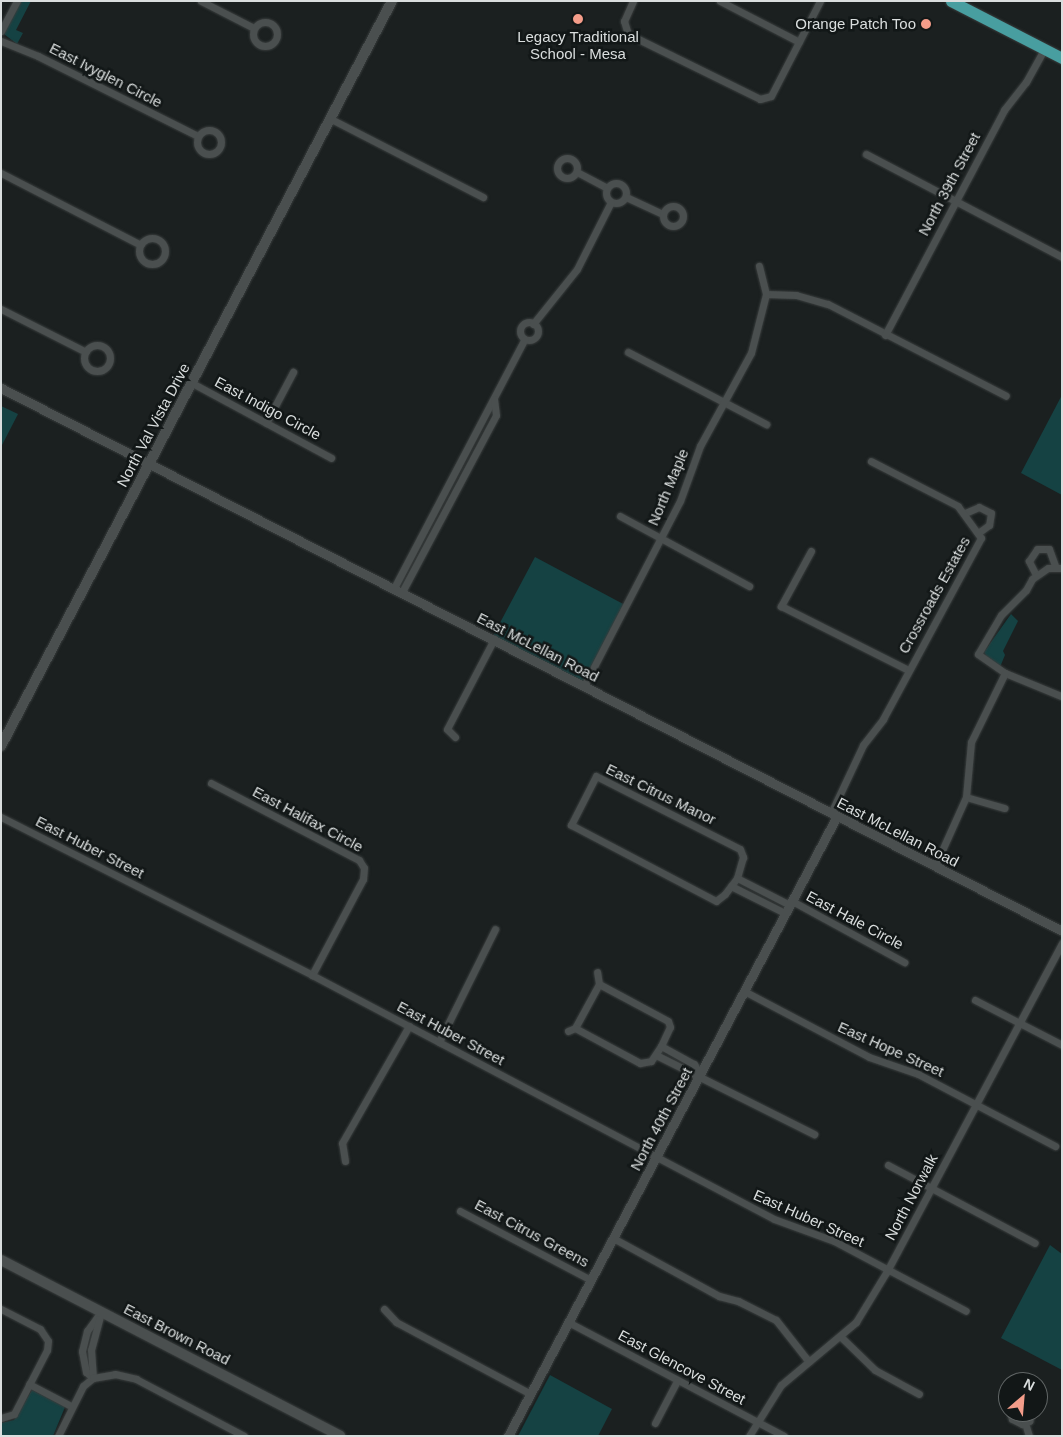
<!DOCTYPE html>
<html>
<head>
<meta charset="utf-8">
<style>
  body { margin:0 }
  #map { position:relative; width:1063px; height:1437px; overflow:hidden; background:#1b2020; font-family:Arial,sans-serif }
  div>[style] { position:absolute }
  .green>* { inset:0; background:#154243; transform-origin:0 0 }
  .roads { filter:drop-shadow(0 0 1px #393d3d) drop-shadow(0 0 1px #393d3d) }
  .minor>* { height:7px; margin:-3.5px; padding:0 3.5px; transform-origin:3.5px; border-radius:3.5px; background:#4a4f4f }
  .minor>.ring { margin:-3.5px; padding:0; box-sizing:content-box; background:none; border:7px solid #4a4f4f; border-radius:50% }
  .tertiary>* { height:9px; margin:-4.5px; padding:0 4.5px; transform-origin:4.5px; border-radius:4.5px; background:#4a4f4f }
  .secondary>* { height:10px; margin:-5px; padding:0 5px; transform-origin:5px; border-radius:5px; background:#4a4f4f }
  .primary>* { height:11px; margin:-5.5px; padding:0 5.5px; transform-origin:5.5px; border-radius:5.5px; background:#489ea0 }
  .dots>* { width:14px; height:14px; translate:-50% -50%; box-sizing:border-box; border:2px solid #121717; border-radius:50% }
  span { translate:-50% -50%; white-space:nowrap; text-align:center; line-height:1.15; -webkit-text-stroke:5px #121717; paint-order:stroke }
  .poi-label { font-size:15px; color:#dadede }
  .right { translate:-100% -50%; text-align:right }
  .street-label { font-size:15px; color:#dadede }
  .frame { position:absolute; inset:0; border:2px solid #dadede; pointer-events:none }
  .north { position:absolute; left:998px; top:1372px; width:50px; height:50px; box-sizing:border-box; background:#121717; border:1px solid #626767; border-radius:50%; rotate:27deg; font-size:14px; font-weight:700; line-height:20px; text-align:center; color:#dadede }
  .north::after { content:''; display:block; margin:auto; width:18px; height:22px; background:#f49d8a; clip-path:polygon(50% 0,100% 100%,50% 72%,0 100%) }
</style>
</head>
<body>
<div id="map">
  <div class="green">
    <div style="clip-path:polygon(21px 1px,31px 1px,16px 30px,23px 33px,17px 44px,4px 34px)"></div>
    <div style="clip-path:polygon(1062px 395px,1062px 495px,1021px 473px)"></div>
    <div style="clip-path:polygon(1px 406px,18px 414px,1px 447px)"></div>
    <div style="left:535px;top:557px;width:102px;height:92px;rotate:28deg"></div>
    <div style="clip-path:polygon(1011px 614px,1018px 621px,1003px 651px,1005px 655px,1000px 667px,987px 658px,984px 652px)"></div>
    <div style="clip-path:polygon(1050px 1245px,1062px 1254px,1062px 1370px,1001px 1338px)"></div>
    <div style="clip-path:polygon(550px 1375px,612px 1409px,598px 1436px,518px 1436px)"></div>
    <div style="clip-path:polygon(32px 1390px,65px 1407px,53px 1436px,1px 1436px,1px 1423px,14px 1420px)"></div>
  </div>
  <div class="roads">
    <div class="minor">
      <div style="left:201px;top:1px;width:59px;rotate:27deg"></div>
      <div style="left:633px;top:1px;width:22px;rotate:114deg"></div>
      <div style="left:624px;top:21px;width:14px;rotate:73deg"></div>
      <div style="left:628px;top:34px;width:147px;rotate:26.2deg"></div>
      <div style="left:760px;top:99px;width:11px;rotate:-15deg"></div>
      <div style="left:771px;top:96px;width:107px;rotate:-62.7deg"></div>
      <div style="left:720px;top:1px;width:89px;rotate:27.4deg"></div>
      <div class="ring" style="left:253px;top:22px;width:17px;height:17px"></div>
      <div style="left:1px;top:31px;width:34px;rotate:-62deg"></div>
      <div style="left:1px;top:41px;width:40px;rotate:22deg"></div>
      <div style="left:38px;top:56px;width:179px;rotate:26.6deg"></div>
      <div style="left:331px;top:119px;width:171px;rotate:27.2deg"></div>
      <div class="ring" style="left:197px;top:130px;width:17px;height:17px"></div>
      <div style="left:866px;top:154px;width:221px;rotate:27.7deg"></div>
      <div class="ring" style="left:557px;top:158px;width:13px;height:13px"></div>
      <div style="left:577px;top:172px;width:34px;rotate:28deg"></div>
      <div style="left:1px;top:173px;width:157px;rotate:27.2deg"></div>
      <div class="ring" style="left:606px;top:183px;width:13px;height:13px"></div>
      <div style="left:626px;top:197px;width:40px;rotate:25deg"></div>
      <div class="ring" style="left:663px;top:206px;width:13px;height:13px"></div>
      <div class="ring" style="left:139px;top:238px;width:19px;height:19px"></div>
      <div style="left:766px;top:294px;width:30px;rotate:2deg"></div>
      <div style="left:796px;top:295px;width:33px;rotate:16deg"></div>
      <div style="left:828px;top:304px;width:200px;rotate:27.3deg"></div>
      <div style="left:1px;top:309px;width:95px;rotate:26.8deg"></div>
      <div class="ring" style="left:520px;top:322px;width:11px;height:11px"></div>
      <div style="left:533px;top:324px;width:70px;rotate:-51.3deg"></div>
      <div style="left:577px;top:269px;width:75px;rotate:-63.1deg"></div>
      <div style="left:885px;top:335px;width:255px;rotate:-62.1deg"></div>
      <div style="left:1004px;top:110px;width:36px;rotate:-52deg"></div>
      <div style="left:1026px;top:82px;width:38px;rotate:-61deg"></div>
      <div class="ring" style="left:84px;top:345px;width:19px;height:19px"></div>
      <div style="left:628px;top:352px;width:156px;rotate:27.6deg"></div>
      <div style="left:192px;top:383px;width:158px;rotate:28.3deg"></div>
      <div style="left:266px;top:423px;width:58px;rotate:-62.1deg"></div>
      <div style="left:965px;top:513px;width:15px;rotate:-23deg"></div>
      <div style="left:979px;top:507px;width:13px;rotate:27deg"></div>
      <div style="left:991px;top:513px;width:12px;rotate:99deg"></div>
      <div style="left:989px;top:525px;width:14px;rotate:144deg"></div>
      <div style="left:620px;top:516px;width:147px;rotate:28.5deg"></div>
      <div style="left:811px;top:551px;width:63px;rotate:118.6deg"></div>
      <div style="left:781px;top:606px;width:142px;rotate:26.7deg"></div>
      <div style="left:1036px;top:575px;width:16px;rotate:-117deg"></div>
      <div style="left:1029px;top:561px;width:14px;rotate:-56deg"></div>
      <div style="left:1037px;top:549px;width:12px"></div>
      <div style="left:1049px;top:549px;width:20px;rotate:70deg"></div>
      <div style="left:394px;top:588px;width:281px;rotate:-62.3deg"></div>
      <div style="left:402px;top:592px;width:200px;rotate:-62deg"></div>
      <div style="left:496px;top:415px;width:16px;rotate:-97deg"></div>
      <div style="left:584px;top:686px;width:208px;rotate:-62.6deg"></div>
      <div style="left:680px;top:501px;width:59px;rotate:-70deg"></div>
      <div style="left:700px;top:446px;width:106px;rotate:-61.3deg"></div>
      <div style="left:751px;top:353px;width:61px;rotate:-75.7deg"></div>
      <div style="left:766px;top:294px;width:29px;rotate:-104deg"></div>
      <div style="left:1061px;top:696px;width:61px;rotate:-157.7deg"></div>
      <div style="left:1005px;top:673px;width:33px;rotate:-145deg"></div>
      <div style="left:978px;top:654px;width:45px;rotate:-59.5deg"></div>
      <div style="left:1001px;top:615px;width:35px;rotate:-45deg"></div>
      <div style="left:1026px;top:590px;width:13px;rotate:-61deg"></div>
      <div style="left:1032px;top:579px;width:19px;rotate:-35deg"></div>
      <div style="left:1048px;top:568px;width:14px"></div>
      <div style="left:455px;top:737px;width:11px;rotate:-135deg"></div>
      <div style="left:447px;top:729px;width:102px;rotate:-62.4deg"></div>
      <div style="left:596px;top:776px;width:161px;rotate:26.9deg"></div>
      <div style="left:740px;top:849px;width:9px;rotate:69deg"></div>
      <div style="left:743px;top:857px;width:22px;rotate:106deg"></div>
      <div style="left:737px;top:878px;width:20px;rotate:127deg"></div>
      <div style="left:725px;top:894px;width:11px;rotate:142deg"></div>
      <div style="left:716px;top:901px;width:164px;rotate:-152.3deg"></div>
      <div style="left:571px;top:825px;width:55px;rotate:-63deg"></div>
      <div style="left:211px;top:783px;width:167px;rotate:27.5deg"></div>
      <div style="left:359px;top:860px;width:9px;rotate:58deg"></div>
      <div style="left:364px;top:868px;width:11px;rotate:95deg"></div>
      <div style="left:363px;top:879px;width:109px;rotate:118deg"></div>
      <div style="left:966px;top:797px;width:40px;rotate:16deg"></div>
      <div style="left:831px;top:813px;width:75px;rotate:-64.8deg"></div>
      <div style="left:863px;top:745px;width:33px;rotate:-52deg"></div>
      <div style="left:883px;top:719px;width:206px;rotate:-61.6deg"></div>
      <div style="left:981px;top:538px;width:39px;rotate:-126deg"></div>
      <div style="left:958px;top:506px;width:98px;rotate:-152.7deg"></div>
      <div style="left:1px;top:817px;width:349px;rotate:26.9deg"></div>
      <div style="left:312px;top:975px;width:522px;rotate:27.84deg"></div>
      <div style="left:774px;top:1219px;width:64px;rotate:20.1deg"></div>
      <div style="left:834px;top:1241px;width:149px;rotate:27.9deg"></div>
      <div style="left:935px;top:866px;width:76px;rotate:-65.8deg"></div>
      <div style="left:966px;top:797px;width:55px;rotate:-84.8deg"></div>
      <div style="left:971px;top:742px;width:77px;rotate:-63.8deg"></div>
      <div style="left:737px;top:878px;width:59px;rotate:27deg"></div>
      <div style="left:731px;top:886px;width:60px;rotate:26.6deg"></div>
      <div style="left:792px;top:901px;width:128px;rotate:28.6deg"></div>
      <div style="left:744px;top:991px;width:141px;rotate:27.8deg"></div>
      <div style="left:869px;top:1057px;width:52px;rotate:19.1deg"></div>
      <div style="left:918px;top:1074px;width:155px;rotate:27.7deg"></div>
      <div style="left:975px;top:1000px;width:98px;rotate:27.3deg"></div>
      <div style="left:575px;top:1028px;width:50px;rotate:-61.4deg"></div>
      <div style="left:568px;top:1031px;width:8px;rotate:-23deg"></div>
      <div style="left:575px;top:1028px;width:74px;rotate:28.3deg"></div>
      <div style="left:640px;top:1063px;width:11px;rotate:-10deg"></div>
      <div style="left:651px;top:1061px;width:18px;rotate:-56deg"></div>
      <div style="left:661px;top:1046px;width:21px;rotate:-65deg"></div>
      <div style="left:670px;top:1027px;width:6px;rotate:-108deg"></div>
      <div style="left:668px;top:1021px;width:78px;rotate:-151.8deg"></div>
      <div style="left:599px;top:984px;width:12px;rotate:-99deg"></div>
      <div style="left:439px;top:1042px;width:126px;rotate:-63.6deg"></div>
      <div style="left:661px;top:1046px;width:38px;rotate:29deg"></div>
      <div style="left:694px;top:1064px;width:13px;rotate:61deg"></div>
      <div style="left:656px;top:1055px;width:177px;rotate:26.6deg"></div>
      <div style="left:345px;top:1161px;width:18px;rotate:-99deg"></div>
      <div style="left:342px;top:1143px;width:135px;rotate:-60.2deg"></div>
      <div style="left:888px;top:1165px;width:166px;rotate:28deg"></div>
      <div style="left:460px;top:1211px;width:148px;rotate:27.8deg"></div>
      <div style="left:613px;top:1238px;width:121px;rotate:28.7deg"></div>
      <div style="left:719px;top:1296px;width:20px;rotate:15deg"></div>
      <div style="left:738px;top:1301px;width:42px;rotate:26.6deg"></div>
      <div style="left:776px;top:1320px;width:53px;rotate:51.8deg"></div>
      <div style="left:1px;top:1309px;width:44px;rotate:27.1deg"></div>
      <div style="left:40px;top:1329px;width:14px;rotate:56deg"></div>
      <div style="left:48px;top:1341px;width:9px;rotate:96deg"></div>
      <div style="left:47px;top:1350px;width:72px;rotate:117.3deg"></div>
      <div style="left:14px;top:1414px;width:14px;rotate:163deg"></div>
      <div style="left:384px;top:1309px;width:18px;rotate:47deg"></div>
      <div style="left:396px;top:1322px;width:153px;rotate:28.1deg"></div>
      <div style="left:568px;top:1322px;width:244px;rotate:27.8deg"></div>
      <div style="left:841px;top:1337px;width:47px;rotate:44.1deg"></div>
      <div style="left:875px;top:1370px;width:50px;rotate:28.6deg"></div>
      <div style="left:93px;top:1378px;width:9px;rotate:-139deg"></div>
      <div style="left:86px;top:1372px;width:21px;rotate:-101deg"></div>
      <div style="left:82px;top:1351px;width:21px;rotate:-76deg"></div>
      <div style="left:87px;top:1331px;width:24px;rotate:-54deg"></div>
      <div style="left:93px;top:1378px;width:28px;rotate:-94deg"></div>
      <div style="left:91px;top:1350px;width:39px;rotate:-75deg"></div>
      <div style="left:29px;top:1384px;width:47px;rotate:27.6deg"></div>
      <div style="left:1010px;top:1412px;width:7px;rotate:74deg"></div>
      <div style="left:1012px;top:1419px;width:11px;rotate:27deg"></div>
      <div style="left:1022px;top:1424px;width:8px;rotate:-23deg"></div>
      <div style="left:1029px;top:1421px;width:9px;rotate:-72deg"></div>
      <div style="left:655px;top:1423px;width:47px;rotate:-62.4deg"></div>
      <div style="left:1025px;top:1423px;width:14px;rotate:73deg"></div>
      <div style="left:58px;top:1436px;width:56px;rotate:-63.4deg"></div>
      <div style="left:83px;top:1386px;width:13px;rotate:-39deg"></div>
      <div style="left:93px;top:1378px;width:22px;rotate:-10deg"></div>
      <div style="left:115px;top:1374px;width:22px;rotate:13deg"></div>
      <div style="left:136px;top:1379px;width:122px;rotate:27.8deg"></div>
      <div style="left:749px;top:1436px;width:60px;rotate:-57.9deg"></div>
      <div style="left:781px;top:1385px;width:98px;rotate:-40deg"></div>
      <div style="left:856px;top:1322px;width:60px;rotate:-58.7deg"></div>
      <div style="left:887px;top:1271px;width:372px;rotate:-61.9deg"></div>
    </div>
    <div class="tertiary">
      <div style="left:1px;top:388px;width:1192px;rotate:27.1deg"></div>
      <div style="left:508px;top:1436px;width:702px;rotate:-62.05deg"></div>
    </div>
    <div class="secondary">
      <div style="left:1px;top:746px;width:841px;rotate:-62.31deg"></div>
      <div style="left:1px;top:1260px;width:382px;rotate:27.4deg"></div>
    </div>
    <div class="primary">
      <div style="left:951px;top:1px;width:125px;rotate:27.2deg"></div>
    </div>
  </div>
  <div class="dots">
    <div style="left:578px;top:19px;background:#f49d8a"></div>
    <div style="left:926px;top:24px;background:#f49d8a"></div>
  </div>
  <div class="poi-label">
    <span class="right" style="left:916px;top:24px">Orange Patch Too</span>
    <span style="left:578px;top:45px">Legacy Traditional<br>School - Mesa</span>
  </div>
  <div class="street-label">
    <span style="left:106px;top:75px;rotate:27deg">East Ivyglen Circle</span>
    <span style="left:949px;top:184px;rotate:-62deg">North 39th Street</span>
    <span style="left:268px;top:408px;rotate:28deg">East Indigo Circle</span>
    <span style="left:153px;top:425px;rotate:-62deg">North Val Vista Drive</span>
    <span style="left:668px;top:487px;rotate:-67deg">North Maple</span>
    <span style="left:934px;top:595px;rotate:-61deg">Crossroads Estates</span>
    <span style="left:538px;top:647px;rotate:27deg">East McLellan Road</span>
    <span style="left:661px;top:794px;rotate:26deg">East Citrus Manor</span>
    <span style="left:308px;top:819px;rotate:28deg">East Halifax Circle</span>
    <span style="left:898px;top:832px;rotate:27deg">East McLellan Road</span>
    <span style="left:90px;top:847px;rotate:27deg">East Huber Street</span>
    <span style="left:855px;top:920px;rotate:28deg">East Hale Circle</span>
    <span style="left:451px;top:1033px;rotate:28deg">East Huber Street</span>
    <span style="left:891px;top:1049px;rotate:24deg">East Hope Street</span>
    <span style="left:661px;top:1119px;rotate:-62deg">North 40th Street</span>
    <span style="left:911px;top:1197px;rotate:-62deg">North Norwalk</span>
    <span style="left:809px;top:1218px;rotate:24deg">East Huber Street</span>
    <span style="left:532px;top:1233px;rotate:28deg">East Citrus Greens</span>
    <span style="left:177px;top:1334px;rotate:27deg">East Brown Road</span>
    <span style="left:682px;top:1367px;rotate:28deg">East Glencove Street</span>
  </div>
  <div class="frame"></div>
  <div class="north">N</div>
</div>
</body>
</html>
